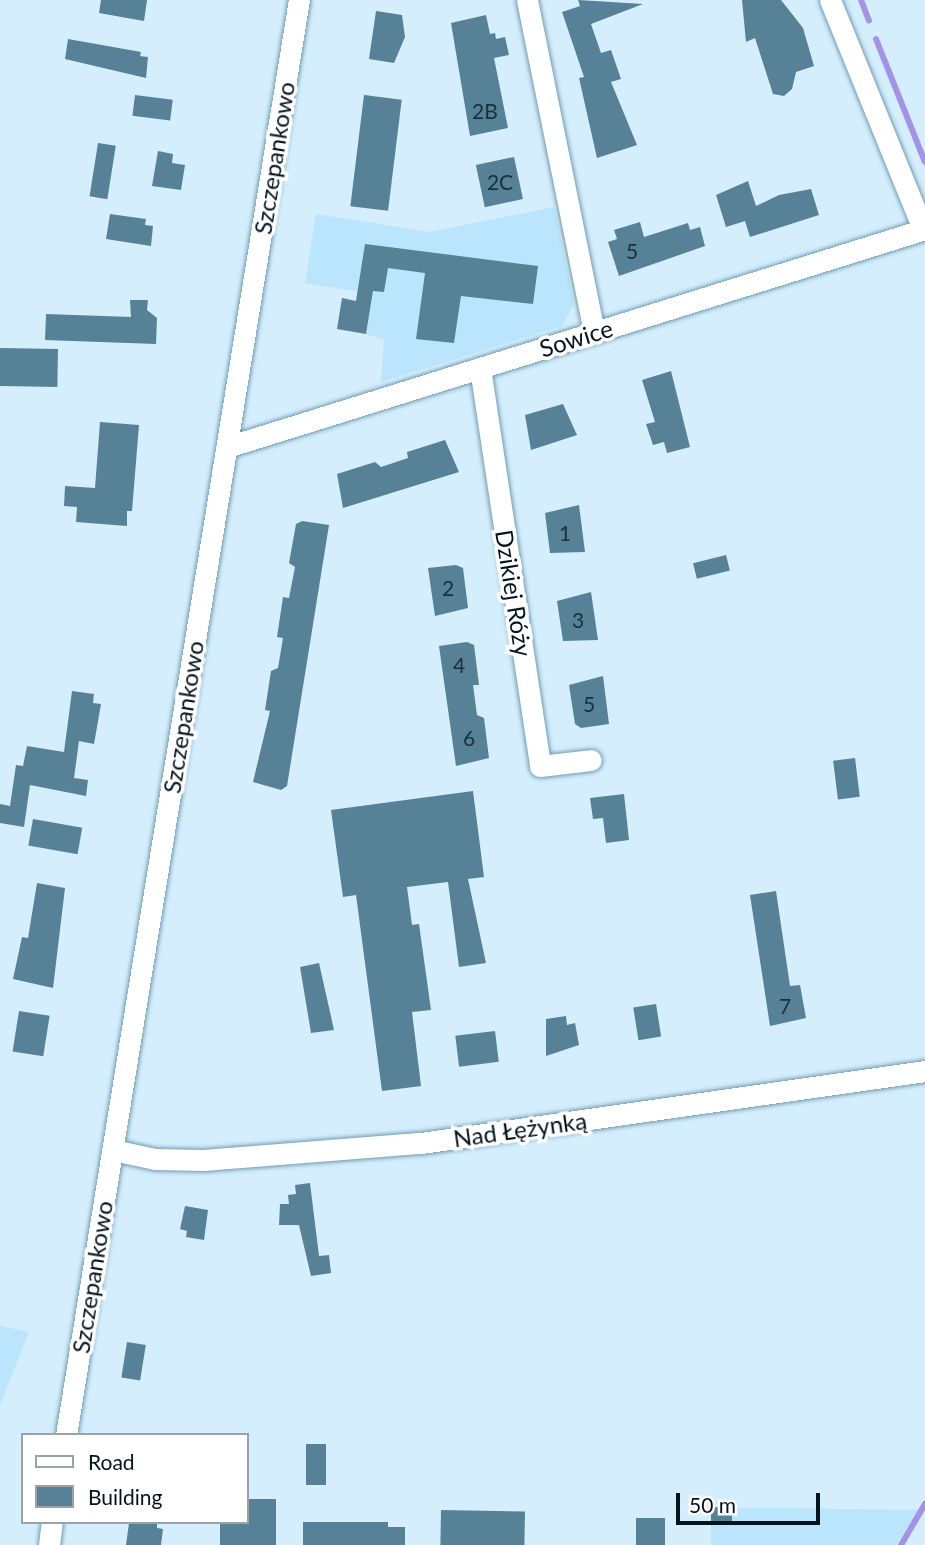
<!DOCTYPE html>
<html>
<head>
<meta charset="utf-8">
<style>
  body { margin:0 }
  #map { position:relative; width:925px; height:1545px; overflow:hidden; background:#d4eefd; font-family:Lato,sans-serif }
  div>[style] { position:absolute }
  .built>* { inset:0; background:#bbe5fc }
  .stream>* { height:6px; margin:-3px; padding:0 3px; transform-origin:3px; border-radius:3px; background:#a293e4 }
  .building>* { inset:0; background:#578196; transform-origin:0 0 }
  .roads { filter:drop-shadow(0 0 2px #719cb2) drop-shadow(0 0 2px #719cb2) }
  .minor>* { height:21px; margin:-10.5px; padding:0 10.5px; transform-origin:10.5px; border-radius:10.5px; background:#fff }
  span { translate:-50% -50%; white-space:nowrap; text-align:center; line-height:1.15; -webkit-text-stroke:7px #fff; paint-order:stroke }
  .number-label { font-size:21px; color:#192f3b }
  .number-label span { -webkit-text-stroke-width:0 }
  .street-label { font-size:24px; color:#04141d }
  .legend { position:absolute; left:21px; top:1433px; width:228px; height:91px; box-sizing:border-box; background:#fff; border:2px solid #9ba1a5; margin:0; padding:9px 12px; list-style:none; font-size:21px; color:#04141d }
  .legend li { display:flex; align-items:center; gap:14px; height:35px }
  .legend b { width:35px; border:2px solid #9ba1a5 }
  .scale { position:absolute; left:676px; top:1493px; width:144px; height:32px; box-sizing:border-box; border:4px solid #04141d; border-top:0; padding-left:9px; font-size:21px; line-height:24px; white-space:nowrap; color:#04141d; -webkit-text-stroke:5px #fff; paint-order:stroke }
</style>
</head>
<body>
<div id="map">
  <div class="built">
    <div style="clip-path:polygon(554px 207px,574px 304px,562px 326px,381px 382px,384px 340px,366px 334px,373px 294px,305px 283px,316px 214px,429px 232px)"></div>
    <div style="clip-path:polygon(0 1326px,29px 1332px,0 1405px)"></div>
    <div style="clip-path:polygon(711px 1507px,918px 1510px,896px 1545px,711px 1545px)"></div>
  </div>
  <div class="stream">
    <div style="left:861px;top:0;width:22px;rotate:69deg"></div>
    <div style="left:876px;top:39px;width:132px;rotate:68.3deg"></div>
    <div style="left:901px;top:1545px;width:48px;rotate:-59.7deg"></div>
  </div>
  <div class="building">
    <div style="clip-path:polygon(101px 0,147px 0,144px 21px,99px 13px)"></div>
    <div style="clip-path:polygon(578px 0,643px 4px,591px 24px,601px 53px,611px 50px,621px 79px,611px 82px,637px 145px,597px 158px,579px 78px,584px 77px,562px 12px,580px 6px)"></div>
    <div style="clip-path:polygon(742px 0,781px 0,803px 28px,814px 66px,796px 72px,792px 89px,784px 96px,773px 94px,755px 38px,746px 42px)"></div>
    <div style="clip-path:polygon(376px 11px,402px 15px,405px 37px,394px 63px,369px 59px)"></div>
    <div style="clip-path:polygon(486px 15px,490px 34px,495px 33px,496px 39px,505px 37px,509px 55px,494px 58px,508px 128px,470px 136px,451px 23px)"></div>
    <div style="clip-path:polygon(68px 39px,141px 52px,140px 56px,148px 57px,146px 78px,65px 59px)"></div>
    <div style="left:135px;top:95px;width:38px;height:21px;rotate:7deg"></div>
    <div style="left:364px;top:95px;width:38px;height:112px;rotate:7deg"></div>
    <div style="left:98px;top:143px;width:18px;height:54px;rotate:9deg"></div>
    <div style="clip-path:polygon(158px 151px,173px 154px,172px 163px,185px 165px,181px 190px,152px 186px)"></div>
    <div style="left:514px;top:157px;width:43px;height:39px;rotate:78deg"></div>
    <div style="clip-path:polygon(748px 181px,756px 206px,779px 195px,811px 189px,819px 215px,750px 237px,745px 221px,726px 227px,716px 195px)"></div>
    <div style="clip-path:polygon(110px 214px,146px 219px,145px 225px,153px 226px,151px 246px,106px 239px)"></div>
    <div style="clip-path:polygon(640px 222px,644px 237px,688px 223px,690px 230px,700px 227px,705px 246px,619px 276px,608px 242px,617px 239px,614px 230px)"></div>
    <div style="clip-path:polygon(365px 244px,538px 266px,533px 304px,461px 296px,454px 343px,416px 339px,425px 273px,388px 268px,384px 292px,373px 291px,366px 334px,337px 329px,342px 298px,356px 301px)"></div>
    <div style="clip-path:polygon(130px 300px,148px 300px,147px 310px,157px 318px,156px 344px,45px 340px,46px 314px,131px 317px)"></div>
    <div style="left:0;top:348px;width:58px;height:38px;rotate:1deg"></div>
    <div style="clip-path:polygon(671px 371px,690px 447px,667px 453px,664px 442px,653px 445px,646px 424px,655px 422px,642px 380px)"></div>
    <div style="clip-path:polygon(563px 404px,577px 435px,531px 450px,525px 415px)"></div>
    <div style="clip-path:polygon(100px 422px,139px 425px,132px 511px,127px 511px,127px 526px,76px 522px,77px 507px,64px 506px,65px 486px,95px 488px)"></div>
    <div style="clip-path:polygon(445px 440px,459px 472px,343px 508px,337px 474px,375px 462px,381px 467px,408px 458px,407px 452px)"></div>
    <div style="clip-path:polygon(579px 505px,585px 552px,550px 553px,545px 513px)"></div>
    <div style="clip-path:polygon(302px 521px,329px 525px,287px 786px,281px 790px,253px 782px,270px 711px,265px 710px,271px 671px,278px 668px,283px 638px,277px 637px,283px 597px,289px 598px,295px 567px,289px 563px,296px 524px)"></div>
    <div style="left:726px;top:555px;width:16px;height:34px;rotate:76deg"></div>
    <div style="clip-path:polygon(456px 565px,463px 568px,468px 608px,435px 616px,428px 568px)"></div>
    <div style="clip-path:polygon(591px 592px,598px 640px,563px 641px,557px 601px)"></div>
    <div style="clip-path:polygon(467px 642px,474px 645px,479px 685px,473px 685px,477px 715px,484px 718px,489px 758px,456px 766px,439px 646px)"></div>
    <div style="clip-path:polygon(603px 676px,609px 724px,581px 728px,575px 724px,569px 685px)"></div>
    <div style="clip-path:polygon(72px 691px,94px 694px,93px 703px,101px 704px,94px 744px,79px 741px,74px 778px,88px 780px,86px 796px,30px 785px,24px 827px,0 823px,0 804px,10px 806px,16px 765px,23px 766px,27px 746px,64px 752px)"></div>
    <div style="left:855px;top:758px;width:39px;height:22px;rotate:83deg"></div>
    <div style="clip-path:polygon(473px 791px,484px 877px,468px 879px,486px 963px,459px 967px,448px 882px,407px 887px,412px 925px,419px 924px,431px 1010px,412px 1012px,421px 1086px,382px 1091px,356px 895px,343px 897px,331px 810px)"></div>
    <div style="clip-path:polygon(624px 794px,629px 840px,606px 843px,603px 818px,593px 819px,590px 798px)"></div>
    <div style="left:33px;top:819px;width:50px;height:27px;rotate:10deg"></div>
    <div style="clip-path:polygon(37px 883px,65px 888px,53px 988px,13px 979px,22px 937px,28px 938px)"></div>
    <div style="clip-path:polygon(776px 891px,790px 986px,800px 985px,806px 1018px,770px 1026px,750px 895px)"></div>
    <div style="clip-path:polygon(319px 963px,334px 1030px,311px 1033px,300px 967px)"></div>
    <div style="left:656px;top:1004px;width:33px;height:23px;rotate:81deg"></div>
    <div style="left:19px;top:1011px;width:31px;height:41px;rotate:9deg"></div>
    <div style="clip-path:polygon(566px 1016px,567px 1025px,575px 1023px,579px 1045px,546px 1056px,546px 1019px)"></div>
    <div style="left:495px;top:1031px;width:31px;height:40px;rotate:83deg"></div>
    <div style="clip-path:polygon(310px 1183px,319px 1256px,329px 1255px,331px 1273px,311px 1276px,299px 1225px,279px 1225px,280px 1204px,289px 1204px,288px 1195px,296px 1194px,295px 1185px)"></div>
    <div style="clip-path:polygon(185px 1206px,208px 1210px,204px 1240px,186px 1237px,187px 1231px,180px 1229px)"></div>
    <div style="left:127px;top:1342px;width:19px;height:36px;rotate:9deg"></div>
    <div style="left:306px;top:1444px;width:20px;height:41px"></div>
    <div style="clip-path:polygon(247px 1499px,276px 1499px,276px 1545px,220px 1545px,220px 1522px,247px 1522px)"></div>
    <div style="left:711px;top:1507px;width:21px;height:15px"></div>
    <div style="left:441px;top:1510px;width:84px;height:35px;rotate:1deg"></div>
    <div style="left:636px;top:1518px;width:29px;height:27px"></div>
    <div style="clip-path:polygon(157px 1522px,157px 1528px,163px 1529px,161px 1545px,126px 1545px,129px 1523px)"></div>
    <div style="clip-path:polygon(303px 1522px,388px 1522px,388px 1527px,405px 1527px,405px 1545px,303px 1545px)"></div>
  </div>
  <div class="roads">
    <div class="minor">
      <div style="left:527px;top:0;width:339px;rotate:78.6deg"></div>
      <div style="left:830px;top:0;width:247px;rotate:67.9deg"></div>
      <div style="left:480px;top:368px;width:402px;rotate:81.4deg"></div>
      <div style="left:540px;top:766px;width:51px;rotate:-6.7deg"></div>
      <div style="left:227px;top:447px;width:731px;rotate:-17.34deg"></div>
      <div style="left:113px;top:1150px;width:43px;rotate:12.1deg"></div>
      <div style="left:155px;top:1159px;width:48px;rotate:1.2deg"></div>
      <div style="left:203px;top:1160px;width:219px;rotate:-4.5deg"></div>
      <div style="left:421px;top:1143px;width:509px;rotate:-8.13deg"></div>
      <div style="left:66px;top:1435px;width:1454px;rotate:-80.78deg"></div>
      <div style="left:49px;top:1545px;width:23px;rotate:-83deg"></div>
    </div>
  </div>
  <div class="number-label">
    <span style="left:485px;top:111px">2B</span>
    <span style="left:500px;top:182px">2C</span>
    <span style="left:632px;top:251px">5</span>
    <span style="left:565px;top:533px">1</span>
    <span style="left:448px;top:588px">2</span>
    <span style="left:578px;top:620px">3</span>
    <span style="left:459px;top:665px">4</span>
    <span style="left:589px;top:704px">5</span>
    <span style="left:469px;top:738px">6</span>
    <span style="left:785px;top:1006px">7</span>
  </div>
  <div class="street-label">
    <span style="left:274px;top:158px;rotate:-81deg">Szczepankowo</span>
    <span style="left:576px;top:338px;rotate:-17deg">Sowice</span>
    <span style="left:514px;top:593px;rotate:81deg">Dzikiej Róży</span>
    <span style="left:183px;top:717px;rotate:-81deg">Szczepankowo</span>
    <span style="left:520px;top:1129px;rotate:-8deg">Nad Łężynką</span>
    <span style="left:92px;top:1277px;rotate:-81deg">Szczepankowo</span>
  </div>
  <ul class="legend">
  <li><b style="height:9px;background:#fff"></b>Road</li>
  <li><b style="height:19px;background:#578196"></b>Building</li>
  </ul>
  <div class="scale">50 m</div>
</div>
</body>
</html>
